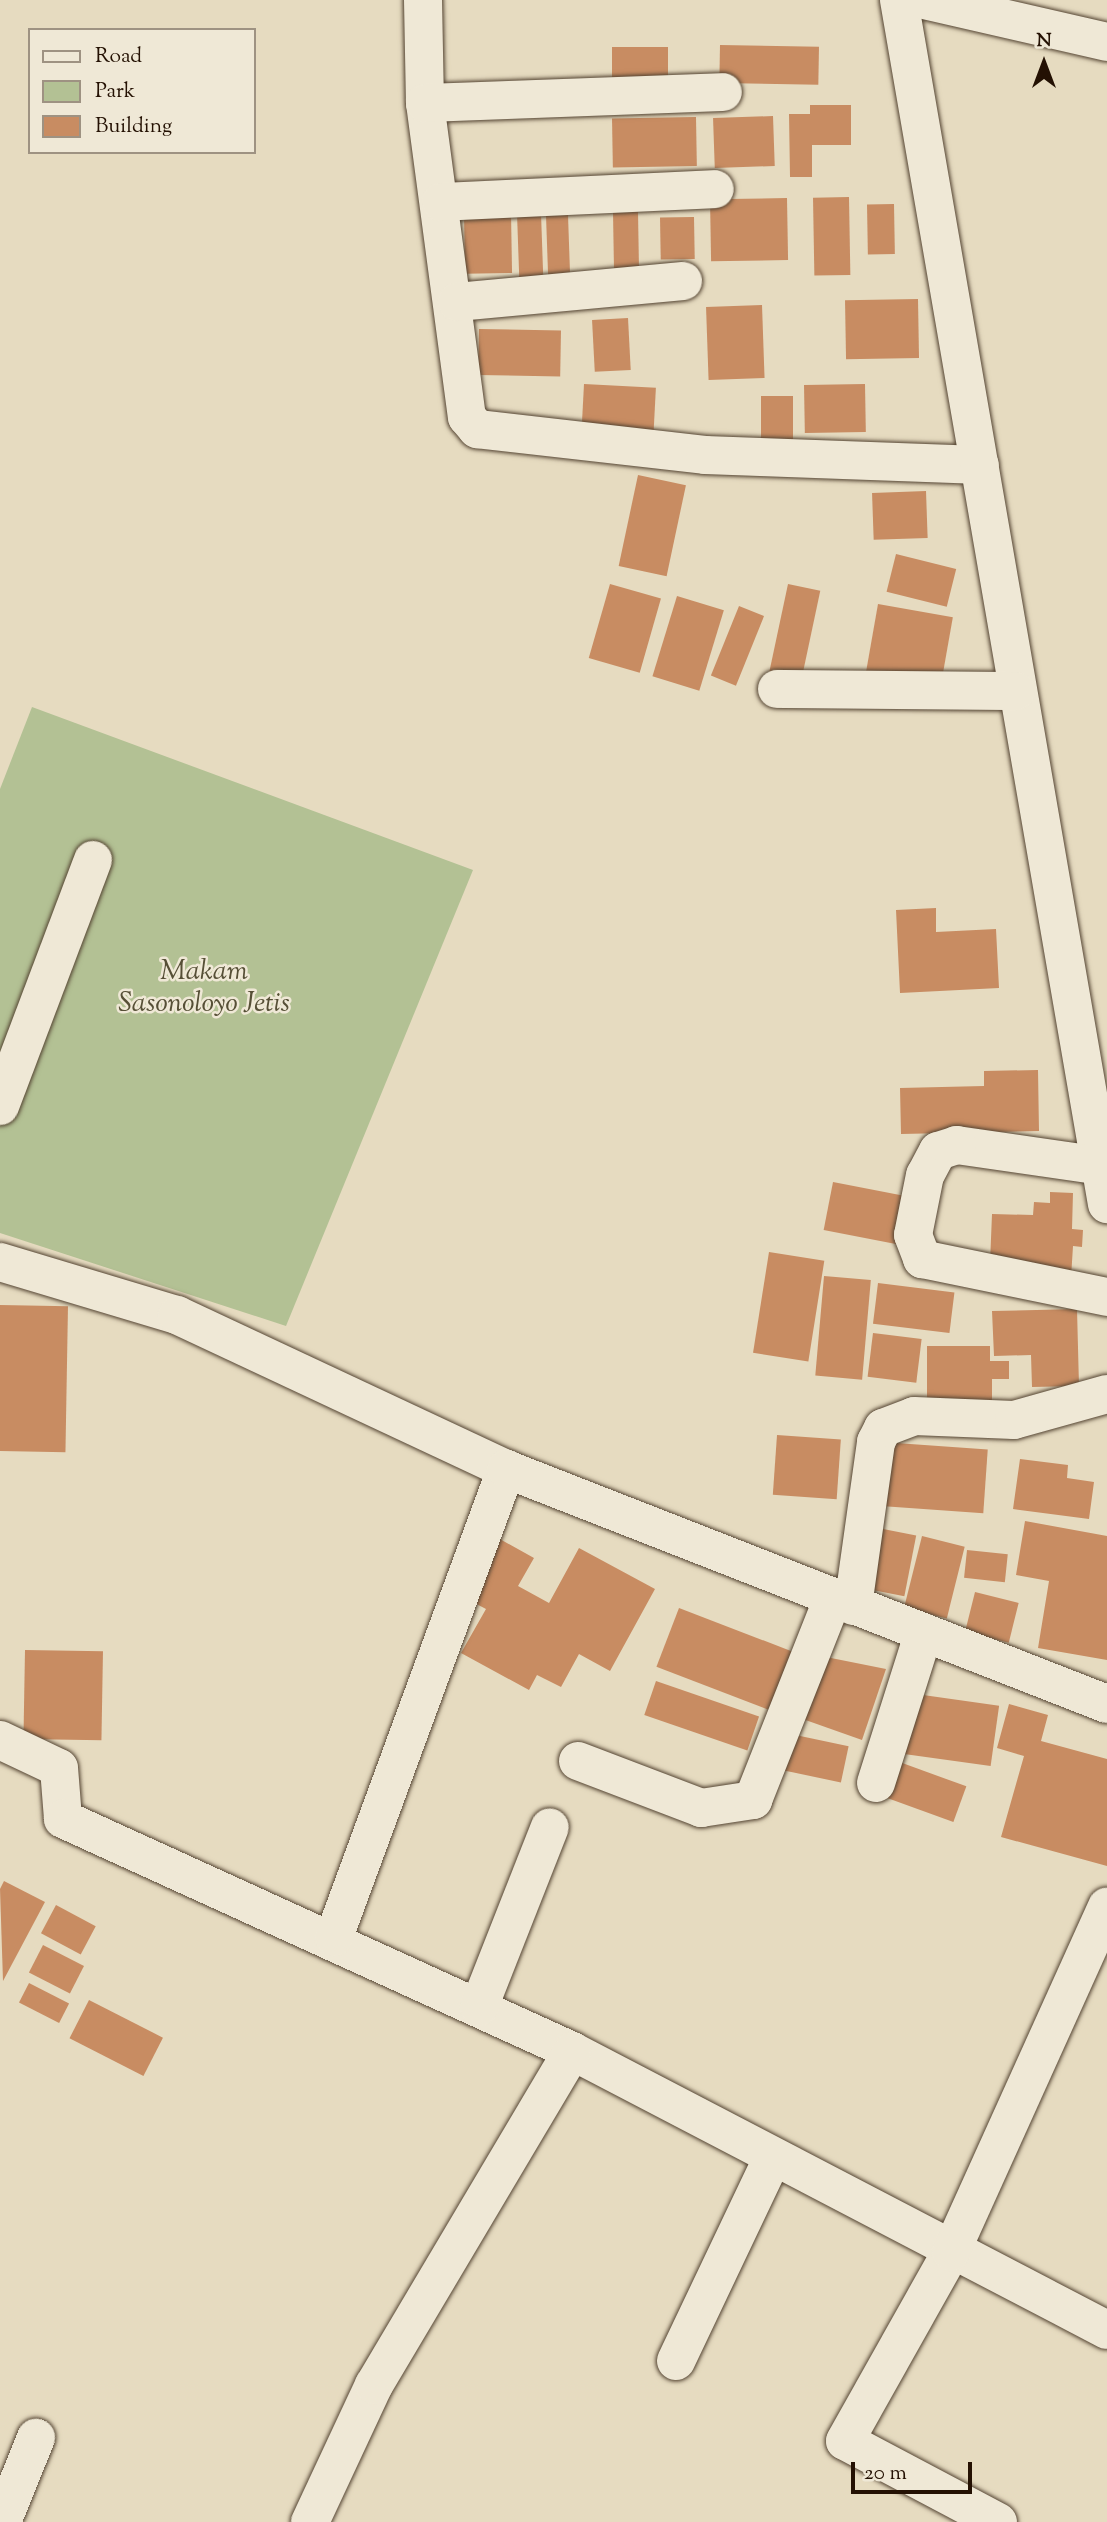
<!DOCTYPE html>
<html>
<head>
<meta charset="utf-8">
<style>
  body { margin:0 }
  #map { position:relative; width:1107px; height:2522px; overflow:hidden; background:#e6dbc0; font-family:"Sorts Mill Goudy",serif }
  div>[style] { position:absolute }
  .green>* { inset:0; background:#b3c194 }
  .building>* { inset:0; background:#c88c62; transform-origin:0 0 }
  .roads { filter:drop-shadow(0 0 2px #544432) drop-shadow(0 0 2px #544432) }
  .minor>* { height:38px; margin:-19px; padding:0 19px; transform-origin:19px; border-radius:19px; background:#efe8d6 }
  span { translate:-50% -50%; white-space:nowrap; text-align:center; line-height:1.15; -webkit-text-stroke:5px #efe8d6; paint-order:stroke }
  .park-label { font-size:28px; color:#564f36; font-style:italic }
  .legend { position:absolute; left:28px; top:28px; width:228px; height:126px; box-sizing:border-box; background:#efe8d6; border:2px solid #9e9282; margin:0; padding:9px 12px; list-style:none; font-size:21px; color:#241103 }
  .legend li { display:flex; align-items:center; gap:14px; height:35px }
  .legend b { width:35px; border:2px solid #9e9282 }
  .north { position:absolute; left:1009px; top:28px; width:70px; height:70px; -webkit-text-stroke:5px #efe8d6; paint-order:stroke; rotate:0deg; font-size:19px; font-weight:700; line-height:28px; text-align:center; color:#241103 }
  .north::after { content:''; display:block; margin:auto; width:24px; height:32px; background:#241103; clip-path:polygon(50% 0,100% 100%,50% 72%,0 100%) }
  .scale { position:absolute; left:851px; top:2462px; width:121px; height:32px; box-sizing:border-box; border:4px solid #241103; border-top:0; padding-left:9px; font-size:21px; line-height:24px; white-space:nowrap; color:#241103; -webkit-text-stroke:5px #efe8d6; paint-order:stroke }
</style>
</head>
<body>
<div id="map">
  <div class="green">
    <div style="clip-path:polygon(32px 707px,473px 870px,286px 1326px,0 1233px,0 789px)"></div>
  </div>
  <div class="building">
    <div style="left:720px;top:45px;width:99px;height:38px;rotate:1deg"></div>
    <div style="left:668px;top:47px;width:41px;height:56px;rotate:90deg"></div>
    <div style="clip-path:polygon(810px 105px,851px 105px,851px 145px,812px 145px,812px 177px,790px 177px,789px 114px,810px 114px)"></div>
    <div style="left:773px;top:116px;width:50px;height:60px;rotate:88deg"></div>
    <div style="left:696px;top:117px;width:49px;height:84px;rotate:89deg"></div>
    <div style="left:849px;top:197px;width:78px;height:36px;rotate:89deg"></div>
    <div style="left:787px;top:198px;width:62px;height:77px;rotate:89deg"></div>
    <div style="left:894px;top:204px;width:50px;height:27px;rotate:89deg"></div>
    <div style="left:638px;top:212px;width:56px;height:25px;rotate:89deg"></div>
    <div style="left:511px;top:213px;width:60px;height:47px;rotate:89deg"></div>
    <div style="left:541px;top:213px;width:69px;height:24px;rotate:88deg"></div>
    <div style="left:568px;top:215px;width:64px;height:22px;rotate:88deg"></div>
    <div style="left:694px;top:217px;width:42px;height:34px;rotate:89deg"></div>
    <div style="left:918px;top:299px;width:59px;height:73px;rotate:89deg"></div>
    <div style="left:762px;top:305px;width:73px;height:56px;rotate:88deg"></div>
    <div style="left:628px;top:318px;width:52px;height:36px;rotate:87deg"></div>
    <div style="left:479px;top:329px;width:82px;height:46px;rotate:1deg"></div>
    <div style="left:584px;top:384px;width:72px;height:52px;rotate:3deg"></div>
    <div style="left:865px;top:384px;width:48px;height:61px;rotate:89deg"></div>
    <div style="left:761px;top:396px;width:32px;height:61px"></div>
    <div style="left:638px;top:475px;width:49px;height:93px;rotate:12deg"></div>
    <div style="left:926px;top:491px;width:47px;height:54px;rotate:88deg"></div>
    <div style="left:896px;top:554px;width:62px;height:39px;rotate:14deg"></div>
    <div style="left:610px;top:584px;width:53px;height:77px;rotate:16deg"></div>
    <div style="left:788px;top:584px;width:33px;height:90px;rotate:12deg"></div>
    <div style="left:677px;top:596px;width:49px;height:84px;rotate:17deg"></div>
    <div style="left:878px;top:604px;width:76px;height:72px;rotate:10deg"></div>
    <div style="left:739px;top:606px;width:27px;height:75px;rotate:22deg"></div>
    <div style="clip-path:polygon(936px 908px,936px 932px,996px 929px,999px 988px,900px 993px,896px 910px)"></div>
    <div style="clip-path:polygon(1038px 1070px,1039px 1131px,901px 1134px,900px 1088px,984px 1086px,984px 1071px)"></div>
    <div style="left:833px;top:1182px;width:80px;height:49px;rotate:11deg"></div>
    <div style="clip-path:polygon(1050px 1192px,1073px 1193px,1072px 1229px,1083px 1230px,1082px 1247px,1073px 1246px,1071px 1278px,990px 1263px,992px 1214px,1033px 1215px,1034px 1202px,1050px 1203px)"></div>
    <div style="left:769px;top:1252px;width:56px;height:102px;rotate:9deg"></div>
    <div style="left:824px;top:1276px;width:47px;height:100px;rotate:5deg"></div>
    <div style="left:878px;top:1283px;width:77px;height:41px;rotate:7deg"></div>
    <div style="left:0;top:1305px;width:68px;height:146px;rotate:1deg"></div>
    <div style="clip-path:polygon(1077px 1309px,1079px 1386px,1032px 1387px,1031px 1355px,994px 1356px,992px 1311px)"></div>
    <div style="left:873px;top:1333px;width:49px;height:44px;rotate:7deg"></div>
    <div style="clip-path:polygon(927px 1346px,990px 1346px,990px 1361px,1009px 1361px,1009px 1379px,992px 1379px,992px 1412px,927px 1411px)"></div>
    <div style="left:777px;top:1435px;width:64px;height:60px;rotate:4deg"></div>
    <div style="left:882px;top:1442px;width:106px;height:64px;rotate:4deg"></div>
    <div style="clip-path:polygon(1020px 1459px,1068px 1465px,1067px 1478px,1094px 1482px,1089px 1519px,1013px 1509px)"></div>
    <div style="clip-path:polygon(1025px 1521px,1107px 1536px,1107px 1660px,1038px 1648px,1049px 1581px,1016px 1575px)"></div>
    <div style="left:873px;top:1527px;width:44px;height:62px;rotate:11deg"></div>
    <div style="left:922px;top:1536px;width:44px;height:74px;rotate:14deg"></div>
    <div style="clip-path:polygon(498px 1538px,534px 1558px,518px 1586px,549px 1603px,579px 1548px,655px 1589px,610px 1671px,579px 1654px,561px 1687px,537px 1675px,529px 1690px,461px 1653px,486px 1609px,465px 1598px)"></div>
    <div style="left:967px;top:1550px;width:41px;height:28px;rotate:6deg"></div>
    <div style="left:975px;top:1592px;width:45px;height:41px;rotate:14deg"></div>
    <div style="left:679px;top:1608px;width:135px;height:63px;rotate:21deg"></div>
    <div style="left:25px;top:1650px;width:78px;height:89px;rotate:1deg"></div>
    <div style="clip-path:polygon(821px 1656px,886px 1669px,862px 1740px,797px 1717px)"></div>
    <div style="left:656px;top:1681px;width:109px;height:36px;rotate:19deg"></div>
    <div style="left:909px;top:1693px;width:91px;height:61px;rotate:8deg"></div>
    <div style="clip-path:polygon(1009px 1704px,1048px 1715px,1041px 1741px,1107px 1759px,1107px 1866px,1001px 1837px,1024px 1756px,997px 1748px)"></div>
    <div style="left:786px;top:1733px;width:64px;height:37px;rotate:12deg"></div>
    <div style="left:894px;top:1760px;width:77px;height:38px;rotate:20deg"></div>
    <div style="clip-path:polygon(4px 1881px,45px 1902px,3px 1981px,0 1889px)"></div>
    <div style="left:56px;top:1905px;width:45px;height:32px;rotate:28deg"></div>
    <div style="left:43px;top:1945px;width:46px;height:31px;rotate:27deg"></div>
    <div style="left:29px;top:1983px;width:45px;height:22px;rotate:27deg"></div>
    <div style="left:89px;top:2000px;width:83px;height:43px;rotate:27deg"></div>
  </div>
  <div class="roads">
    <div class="minor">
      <div style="left:423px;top:0;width:103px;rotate:88.9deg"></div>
      <div style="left:425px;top:103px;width:317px;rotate:82.4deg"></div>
      <div style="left:467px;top:417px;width:16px;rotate:50deg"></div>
      <div style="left:477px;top:429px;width:229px;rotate:6.5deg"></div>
      <div style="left:705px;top:455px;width:275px;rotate:2.1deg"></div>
      <div style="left:899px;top:0;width:1222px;rotate:80.2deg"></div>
      <div style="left:924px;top:0;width:188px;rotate:12.9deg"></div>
      <div style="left:425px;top:103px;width:298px;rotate:-2.1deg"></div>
      <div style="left:441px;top:202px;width:274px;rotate:-2.7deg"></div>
      <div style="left:457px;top:302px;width:227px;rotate:-5.3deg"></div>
      <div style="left:777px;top:689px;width:239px;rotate:0.5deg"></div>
      <div style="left:0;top:1106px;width:263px;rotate:-69.3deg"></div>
      <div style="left:1102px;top:1166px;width:147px;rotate:-171.8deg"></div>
      <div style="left:957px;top:1145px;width:20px;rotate:162deg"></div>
      <div style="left:938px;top:1151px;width:27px;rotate:118deg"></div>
      <div style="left:925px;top:1175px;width:61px;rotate:101.3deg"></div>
      <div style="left:913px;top:1235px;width:26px;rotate:69deg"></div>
      <div style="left:922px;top:1259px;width:189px;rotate:11.6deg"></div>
      <div style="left:0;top:1262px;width:185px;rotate:16.7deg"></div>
      <div style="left:177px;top:1315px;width:363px;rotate:25.1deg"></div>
      <div style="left:853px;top:1606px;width:166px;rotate:-82deg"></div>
      <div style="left:876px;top:1442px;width:16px;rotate:-63deg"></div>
      <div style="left:883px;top:1428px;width:33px;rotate:-21deg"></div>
      <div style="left:914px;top:1416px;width:100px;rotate:2.3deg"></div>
      <div style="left:1014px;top:1420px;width:97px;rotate:-15.6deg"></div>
      <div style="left:0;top:1740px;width:65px;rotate:25.4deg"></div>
      <div style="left:59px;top:1768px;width:51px;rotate:85.5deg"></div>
      <div style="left:63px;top:1819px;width:559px;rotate:24.5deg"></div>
      <div style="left:572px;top:2051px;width:603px;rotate:27.54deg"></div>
      <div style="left:578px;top:1761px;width:132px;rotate:20.9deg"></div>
      <div style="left:701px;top:1808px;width:53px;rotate:-8.7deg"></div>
      <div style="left:753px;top:1800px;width:217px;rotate:-68.4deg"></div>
      <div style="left:876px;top:1783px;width:158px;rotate:-72.4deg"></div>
      <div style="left:334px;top:1937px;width:499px;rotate:-69.8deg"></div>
      <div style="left:506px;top:1469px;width:645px;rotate:21.36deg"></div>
      <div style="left:479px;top:2007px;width:193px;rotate:-68.5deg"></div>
      <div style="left:676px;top:2361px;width:226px;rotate:-64.6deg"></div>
      <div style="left:2px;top:2522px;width:91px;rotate:-68deg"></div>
      <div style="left:310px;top:2522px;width:151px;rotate:-65deg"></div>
      <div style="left:374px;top:2385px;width:388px;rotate:-59.3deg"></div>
      <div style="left:998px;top:2522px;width:173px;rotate:-152.1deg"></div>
      <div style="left:845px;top:2441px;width:217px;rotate:-60.7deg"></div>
      <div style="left:951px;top:2252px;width:379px;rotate:-65.7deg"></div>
    </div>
  </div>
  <div class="park-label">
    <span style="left:204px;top:988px">Makam<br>Sasonoloyo Jetis</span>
  </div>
  <ul class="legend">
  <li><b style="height:9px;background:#efe8d6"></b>Road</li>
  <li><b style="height:19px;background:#b3c194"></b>Park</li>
  <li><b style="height:19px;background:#c88c62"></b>Building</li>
  </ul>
  <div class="north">N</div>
  <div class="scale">20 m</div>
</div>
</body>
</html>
